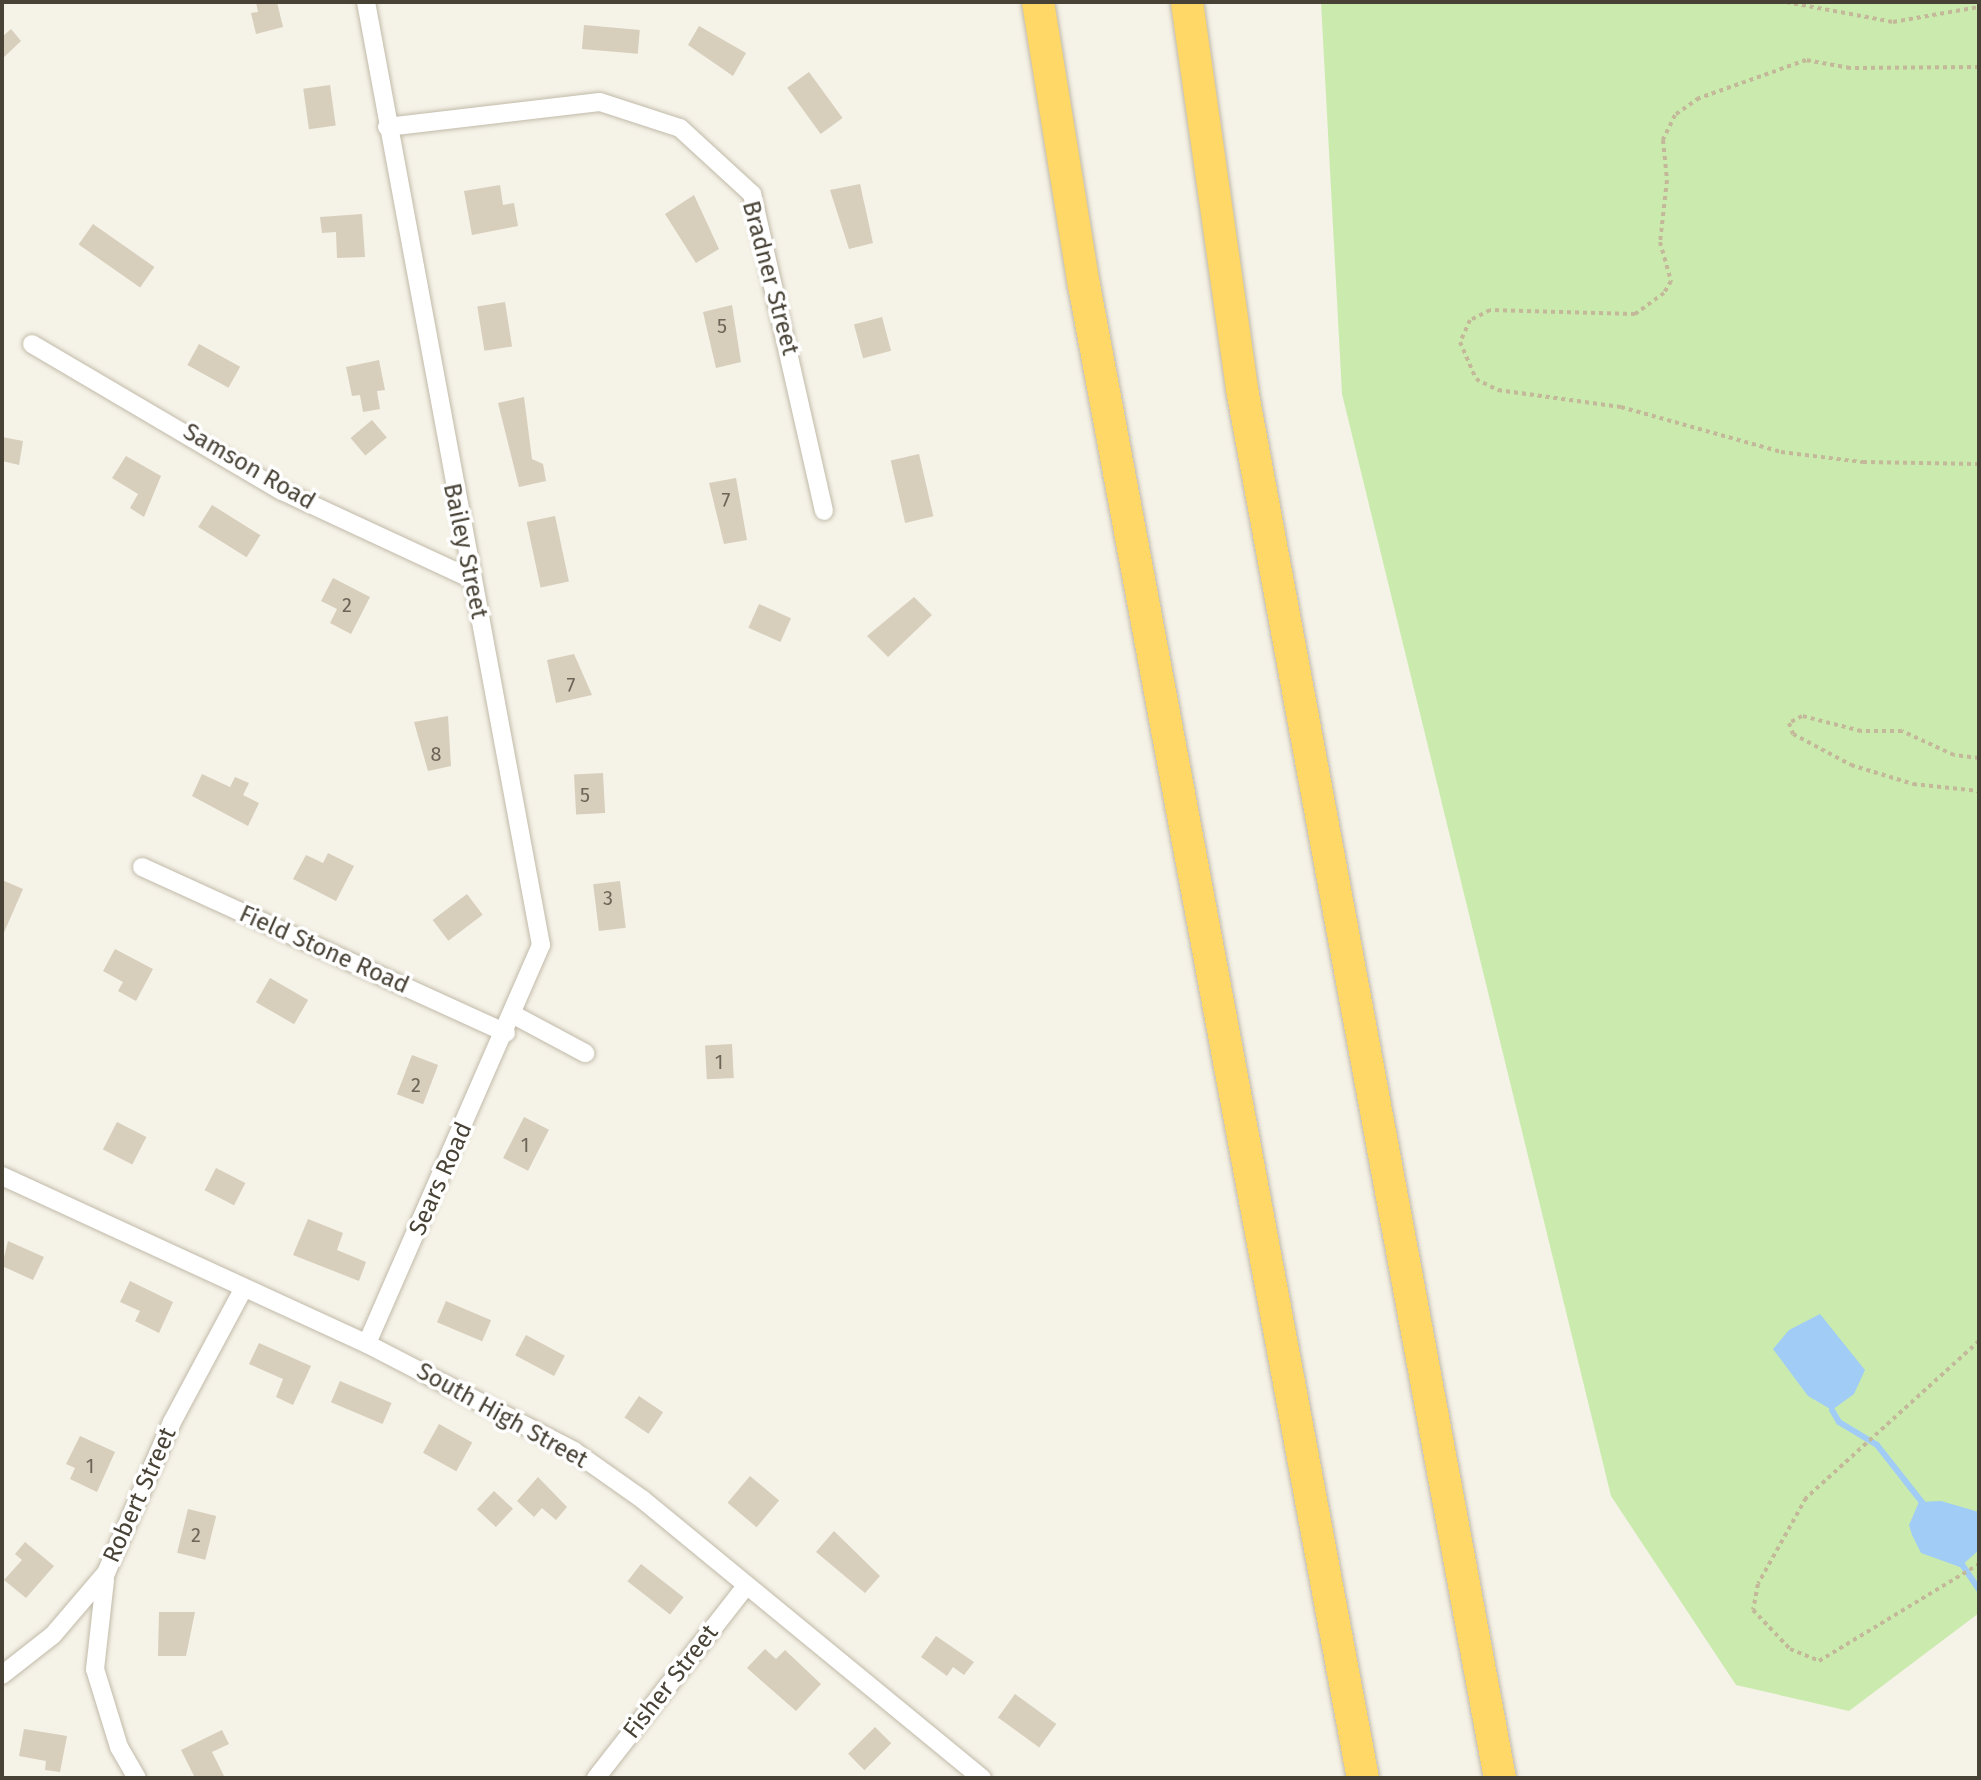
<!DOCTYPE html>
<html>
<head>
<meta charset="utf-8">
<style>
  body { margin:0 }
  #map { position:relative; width:1981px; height:1780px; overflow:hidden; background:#f5f2e7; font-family:"Fira Sans",sans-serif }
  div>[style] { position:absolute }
  .green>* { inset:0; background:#cbebae }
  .water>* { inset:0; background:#a0ccf5 }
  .stream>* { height:6px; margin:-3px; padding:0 3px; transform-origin:3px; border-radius:3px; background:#a0ccf5 }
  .building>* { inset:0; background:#d7cebc; transform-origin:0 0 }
  .path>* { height:4px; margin-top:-2px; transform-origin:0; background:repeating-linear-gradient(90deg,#c3b899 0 4px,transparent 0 8px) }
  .roads { filter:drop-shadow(0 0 2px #c1baa9) drop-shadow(0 0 2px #c1baa9) }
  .minor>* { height:18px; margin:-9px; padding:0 9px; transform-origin:9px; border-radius:9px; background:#fff }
  .motorway>* { height:32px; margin:-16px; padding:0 16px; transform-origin:16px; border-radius:16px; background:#ffd868 }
  span { translate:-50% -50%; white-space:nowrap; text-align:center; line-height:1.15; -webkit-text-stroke:7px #fff; paint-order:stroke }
  .number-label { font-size:20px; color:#6c6558 }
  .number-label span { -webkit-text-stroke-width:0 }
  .street-label { font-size:24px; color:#484236 }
  .frame { position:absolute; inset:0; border:4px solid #484236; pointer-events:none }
</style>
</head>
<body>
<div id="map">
  <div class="green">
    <div style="clip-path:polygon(1321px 2px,1979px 2px,1979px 1613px,1849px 1711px,1736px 1685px,1611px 1496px,1342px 394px)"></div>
  </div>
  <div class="water">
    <div style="clip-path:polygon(1820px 1314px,1865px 1370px,1854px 1394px,1832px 1410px,1808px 1396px,1773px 1349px,1789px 1330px)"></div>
    <div style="clip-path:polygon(1941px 1501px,1979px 1512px,1979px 1550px,1960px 1567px,1921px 1553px,1912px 1535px,1909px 1525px,1919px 1502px)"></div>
  </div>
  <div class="stream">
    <div style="left:1832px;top:1410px;width:14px;rotate:60deg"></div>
    <div style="left:1839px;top:1422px;width:44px;rotate:31.2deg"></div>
    <div style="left:1877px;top:1445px;width:78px;rotate:51.8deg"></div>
    <div style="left:1959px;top:1560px;width:36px;rotate:56deg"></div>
  </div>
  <div class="building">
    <div style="clip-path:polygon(256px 2px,277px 2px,283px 27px,256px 34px,251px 13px,258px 12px)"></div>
    <div style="left:584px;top:25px;width:56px;height:24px;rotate:5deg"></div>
    <div style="clip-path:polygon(699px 26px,746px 53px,733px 76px,688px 45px)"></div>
    <div style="clip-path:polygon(11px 29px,21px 41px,2px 59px,2px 37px)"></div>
    <div style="left:809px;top:72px;width:57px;height:27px;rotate:54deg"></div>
    <div style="left:330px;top:85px;width:41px;height:27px;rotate:82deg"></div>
    <div style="clip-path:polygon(860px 184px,873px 243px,849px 249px,830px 190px)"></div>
    <div style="clip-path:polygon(500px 185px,503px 205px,514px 203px,518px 226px,472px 235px,464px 191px)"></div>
    <div style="clip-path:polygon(694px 195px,719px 249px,696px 263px,665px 214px)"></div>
    <div style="clip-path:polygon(362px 214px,365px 257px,337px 258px,336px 232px,322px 233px,320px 217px)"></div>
    <div style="left:93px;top:224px;width:75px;height:25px;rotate:35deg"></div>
    <div style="left:505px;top:302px;width:45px;height:28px;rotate:81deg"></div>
    <div style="clip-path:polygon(732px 305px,741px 362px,716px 368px,703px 312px)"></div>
    <div style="left:882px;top:317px;width:35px;height:29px;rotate:75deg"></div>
    <div style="left:199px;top:344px;width:47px;height:24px;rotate:29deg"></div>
    <div style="clip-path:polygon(379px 360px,385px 390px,377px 391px,380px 409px,363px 412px,360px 395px,352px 396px,346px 367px)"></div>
    <div style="clip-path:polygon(524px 397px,532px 459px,543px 464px,546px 481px,519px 487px,498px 403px)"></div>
    <div style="left:372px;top:420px;width:23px;height:28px;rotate:50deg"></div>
    <div style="clip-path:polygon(2px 437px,23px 441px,19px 465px,2px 461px)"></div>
    <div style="left:919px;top:454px;width:64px;height:29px;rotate:77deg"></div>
    <div style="clip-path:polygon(126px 456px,161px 476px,144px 517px,130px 508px,138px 494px,112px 478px)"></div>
    <div style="clip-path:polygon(736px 478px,747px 540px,724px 544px,709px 483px)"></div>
    <div style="left:212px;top:505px;width:57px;height:26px;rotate:32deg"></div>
    <div style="left:555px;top:516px;width:67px;height:29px;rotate:78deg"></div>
    <div style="clip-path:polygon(333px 578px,370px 597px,351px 634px,330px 623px,337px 609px,321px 601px)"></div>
    <div style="clip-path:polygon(914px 597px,932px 615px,888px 657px,867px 636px)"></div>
    <div style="left:759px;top:604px;width:35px;height:26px;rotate:24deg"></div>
    <div style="clip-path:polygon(574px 654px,592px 695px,556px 703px,547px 660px)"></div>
    <div style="clip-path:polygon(448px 716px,451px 766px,428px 771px,414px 722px)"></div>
    <div style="left:603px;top:773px;width:40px;height:29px;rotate:87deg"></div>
    <div style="clip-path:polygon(202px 774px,230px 787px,235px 777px,249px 783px,243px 795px,259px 803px,248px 826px,192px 796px)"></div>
    <div style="clip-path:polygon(328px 853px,354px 866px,336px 901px,293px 879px,306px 855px,323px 863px)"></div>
    <div style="clip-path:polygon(2px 880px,23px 889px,2px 937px)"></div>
    <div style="left:620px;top:881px;width:47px;height:27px;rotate:83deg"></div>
    <div style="left:467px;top:894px;width:26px;height:43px;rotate:53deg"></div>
    <div style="clip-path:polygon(115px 949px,153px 969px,136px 1001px,118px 991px,123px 982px,103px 971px)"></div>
    <div style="left:270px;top:978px;width:44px;height:28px;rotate:30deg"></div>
    <div style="left:732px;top:1044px;width:34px;height:27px;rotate:87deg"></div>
    <div style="left:412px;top:1055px;width:28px;height:42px;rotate:21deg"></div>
    <div style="left:524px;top:1117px;width:28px;height:46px;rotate:27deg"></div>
    <div style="left:117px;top:1122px;width:33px;height:31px;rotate:27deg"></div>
    <div style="left:216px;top:1168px;width:33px;height:25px;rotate:27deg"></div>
    <div style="clip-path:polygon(308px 1219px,343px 1233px,337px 1250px,366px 1262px,359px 1281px,293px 1255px)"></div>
    <div style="clip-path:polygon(8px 1241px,44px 1257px,33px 1280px,2px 1266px)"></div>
    <div style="clip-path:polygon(130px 1281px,173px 1302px,159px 1333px,135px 1321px,140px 1311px,120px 1302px)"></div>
    <div style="left:446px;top:1301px;width:49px;height:23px;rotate:23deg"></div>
    <div style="left:526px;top:1335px;width:44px;height:23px;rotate:28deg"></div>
    <div style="clip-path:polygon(259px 1343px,311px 1366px,293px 1405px,276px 1397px,283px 1379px,249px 1364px)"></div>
    <div style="left:340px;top:1381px;width:56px;height:23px;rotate:23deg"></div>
    <div style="left:639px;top:1396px;width:29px;height:26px;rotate:34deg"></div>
    <div style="left:439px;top:1424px;width:38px;height:33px;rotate:29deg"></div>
    <div style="clip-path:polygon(80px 1436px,115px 1452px,97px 1492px,70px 1479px,75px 1468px,66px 1464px)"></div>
    <div style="left:750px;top:1476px;width:38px;height:35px;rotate:40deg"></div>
    <div style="clip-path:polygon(538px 1477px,567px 1507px,556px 1520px,542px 1508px,534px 1517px,517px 1501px)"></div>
    <div style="left:494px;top:1491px;width:26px;height:25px;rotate:43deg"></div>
    <div style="left:188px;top:1509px;width:29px;height:45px;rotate:14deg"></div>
    <div style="clip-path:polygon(834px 1531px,880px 1576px,865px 1593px,816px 1552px)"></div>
    <div style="clip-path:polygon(25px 1542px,54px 1566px,26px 1598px,4px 1580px,22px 1560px,15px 1554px)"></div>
    <div style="left:641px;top:1564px;width:54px;height:22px;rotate:38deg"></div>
    <div style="clip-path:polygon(159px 1612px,195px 1612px,186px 1656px,158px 1656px)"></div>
    <div style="clip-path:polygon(936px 1636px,974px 1662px,964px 1675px,953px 1667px,947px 1676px,921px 1657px)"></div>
    <div style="clip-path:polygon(765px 1649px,776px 1659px,785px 1650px,821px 1684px,796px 1711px,747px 1668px)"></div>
    <div style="left:1015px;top:1694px;width:51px;height:29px;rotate:36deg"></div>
    <div style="left:875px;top:1727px;width:23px;height:38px;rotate:45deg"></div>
    <div style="clip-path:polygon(24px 1729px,67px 1736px,60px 1772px,45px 1770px,46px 1761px,19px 1756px)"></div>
    <div style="clip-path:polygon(222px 1730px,229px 1744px,212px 1752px,225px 1778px,195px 1778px,181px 1750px)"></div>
  </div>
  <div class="path">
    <div style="left:1786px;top:2px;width:109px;rotate:10.6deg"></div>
    <div style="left:1893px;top:22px;width:87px;rotate:-9.9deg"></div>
    <div style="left:1979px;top:67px;width:129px;rotate:179.6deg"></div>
    <div style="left:1850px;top:68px;width:45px;rotate:-169.7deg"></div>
    <div style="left:1806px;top:60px;width:114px;rotate:160.4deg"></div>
    <div style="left:1699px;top:98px;width:29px;rotate:145deg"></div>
    <div style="left:1675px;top:115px;width:28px;rotate:116deg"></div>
    <div style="left:1663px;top:140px;width:40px;rotate:84.3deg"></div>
    <div style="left:1667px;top:180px;width:62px;rotate:96.4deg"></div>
    <div style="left:1660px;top:242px;width:41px;rotate:74.2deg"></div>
    <div style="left:1671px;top:281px;width:14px;rotate:120deg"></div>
    <div style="left:1664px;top:293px;width:36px;rotate:144deg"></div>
    <div style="left:1635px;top:314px;width:145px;rotate:-178.4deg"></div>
    <div style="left:1490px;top:310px;width:22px;rotate:153deg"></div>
    <div style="left:1470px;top:320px;width:24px;rotate:114deg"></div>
    <div style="left:1460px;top:342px;width:40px;rotate:66.6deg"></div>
    <div style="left:1476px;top:379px;width:25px;rotate:27deg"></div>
    <div style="left:1498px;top:390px;width:124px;rotate:7.9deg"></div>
    <div style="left:1621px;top:407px;width:166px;rotate:15.7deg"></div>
    <div style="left:1781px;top:452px;width:83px;rotate:7deg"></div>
    <div style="left:1863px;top:462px;width:116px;rotate:1deg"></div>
    <div style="left:1979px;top:758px;width:25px;rotate:-173deg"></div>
    <div style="left:1954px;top:755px;width:57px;rotate:-155.2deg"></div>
    <div style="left:1902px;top:731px;width:41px;rotate:180deg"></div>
    <div style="left:1861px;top:731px;width:61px;rotate:-165.7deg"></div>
    <div style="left:1802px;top:716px;width:15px;rotate:152deg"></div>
    <div style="left:1789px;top:723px;width:12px;rotate:70deg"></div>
    <div style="left:1793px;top:734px;width:66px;rotate:28.1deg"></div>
    <div style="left:1851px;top:765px;width:65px;rotate:17deg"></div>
    <div style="left:1913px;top:784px;width:66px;rotate:6.1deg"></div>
    <div style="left:1979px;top:1341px;width:234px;rotate:137.8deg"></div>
    <div style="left:1806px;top:1498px;width:98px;rotate:119.2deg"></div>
    <div style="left:1758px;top:1584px;width:26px;rotate:101deg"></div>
    <div style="left:1753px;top:1610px;width:54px;rotate:46.5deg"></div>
    <div style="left:1790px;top:1649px;width:31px;rotate:22deg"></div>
    <div style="left:1819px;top:1661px;width:187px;rotate:-31.2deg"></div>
  </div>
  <div class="roads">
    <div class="minor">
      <div style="left:366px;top:2px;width:959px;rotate:79.49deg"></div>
      <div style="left:541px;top:945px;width:435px;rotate:113.6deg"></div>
      <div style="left:387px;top:127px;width:214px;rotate:-6.7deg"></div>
      <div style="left:600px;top:102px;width:84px;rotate:18deg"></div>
      <div style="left:680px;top:128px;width:98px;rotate:42.5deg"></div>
      <div style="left:752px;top:194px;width:325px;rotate:77.2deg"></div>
      <div style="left:32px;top:344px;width:290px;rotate:30.5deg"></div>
      <div style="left:282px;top:491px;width:209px;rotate:24.9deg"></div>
      <div style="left:142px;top:867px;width:400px;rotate:24.5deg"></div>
      <div style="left:514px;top:1015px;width:81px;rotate:28.2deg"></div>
      <div style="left:2px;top:1176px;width:402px;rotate:24.7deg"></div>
      <div style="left:367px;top:1344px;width:233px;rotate:27.3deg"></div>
      <div style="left:574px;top:1451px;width:83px;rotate:35.2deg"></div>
      <div style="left:642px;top:1499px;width:440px;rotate:39.4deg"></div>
      <div style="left:105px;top:1580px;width:90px;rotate:96.4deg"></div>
      <div style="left:95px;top:1669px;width:82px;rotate:72.9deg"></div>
      <div style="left:119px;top:1747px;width:36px;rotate:60deg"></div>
      <div style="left:2px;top:1675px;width:65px;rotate:-38.1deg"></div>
      <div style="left:53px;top:1635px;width:82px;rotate:-49.5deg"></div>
      <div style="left:106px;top:1573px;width:165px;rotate:-66.4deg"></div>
      <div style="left:172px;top:1422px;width:152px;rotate:-61.8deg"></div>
      <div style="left:596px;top:1778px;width:244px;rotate:-52deg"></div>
    </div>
    <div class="motorway">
      <div style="left:1038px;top:2px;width:287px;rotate:80.8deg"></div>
      <div style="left:1084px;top:285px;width:1519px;rotate:79.42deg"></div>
      <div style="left:1187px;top:2px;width:391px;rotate:81.9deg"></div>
      <div style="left:1242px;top:389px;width:1413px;rotate:79.48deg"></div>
    </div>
  </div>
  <div class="number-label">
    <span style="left:722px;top:326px">5</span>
    <span style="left:726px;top:500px">7</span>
    <span style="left:347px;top:605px">2</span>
    <span style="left:571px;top:685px">7</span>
    <span style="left:436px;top:754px">8</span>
    <span style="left:585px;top:795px">5</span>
    <span style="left:608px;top:898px">3</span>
    <span style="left:719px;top:1062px">1</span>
    <span style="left:416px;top:1085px">2</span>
    <span style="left:525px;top:1145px">1</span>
    <span style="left:90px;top:1466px">1</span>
    <span style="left:196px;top:1535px">2</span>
  </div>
  <div class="street-label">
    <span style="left:770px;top:278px;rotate:75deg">Bradner Street</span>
    <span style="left:249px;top:467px;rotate:30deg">Samson Road</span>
    <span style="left:465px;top:551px;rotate:78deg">Bailey Street</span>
    <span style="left:324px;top:950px;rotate:24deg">Field Stone Road</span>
    <span style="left:441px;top:1179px;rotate:-66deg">Sears Road</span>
    <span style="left:502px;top:1416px;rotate:29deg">South High Street</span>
    <span style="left:140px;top:1495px;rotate:-66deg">Robert Street</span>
    <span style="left:671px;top:1682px;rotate:-52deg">Fisher Street</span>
  </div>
  <div class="frame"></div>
</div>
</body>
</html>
